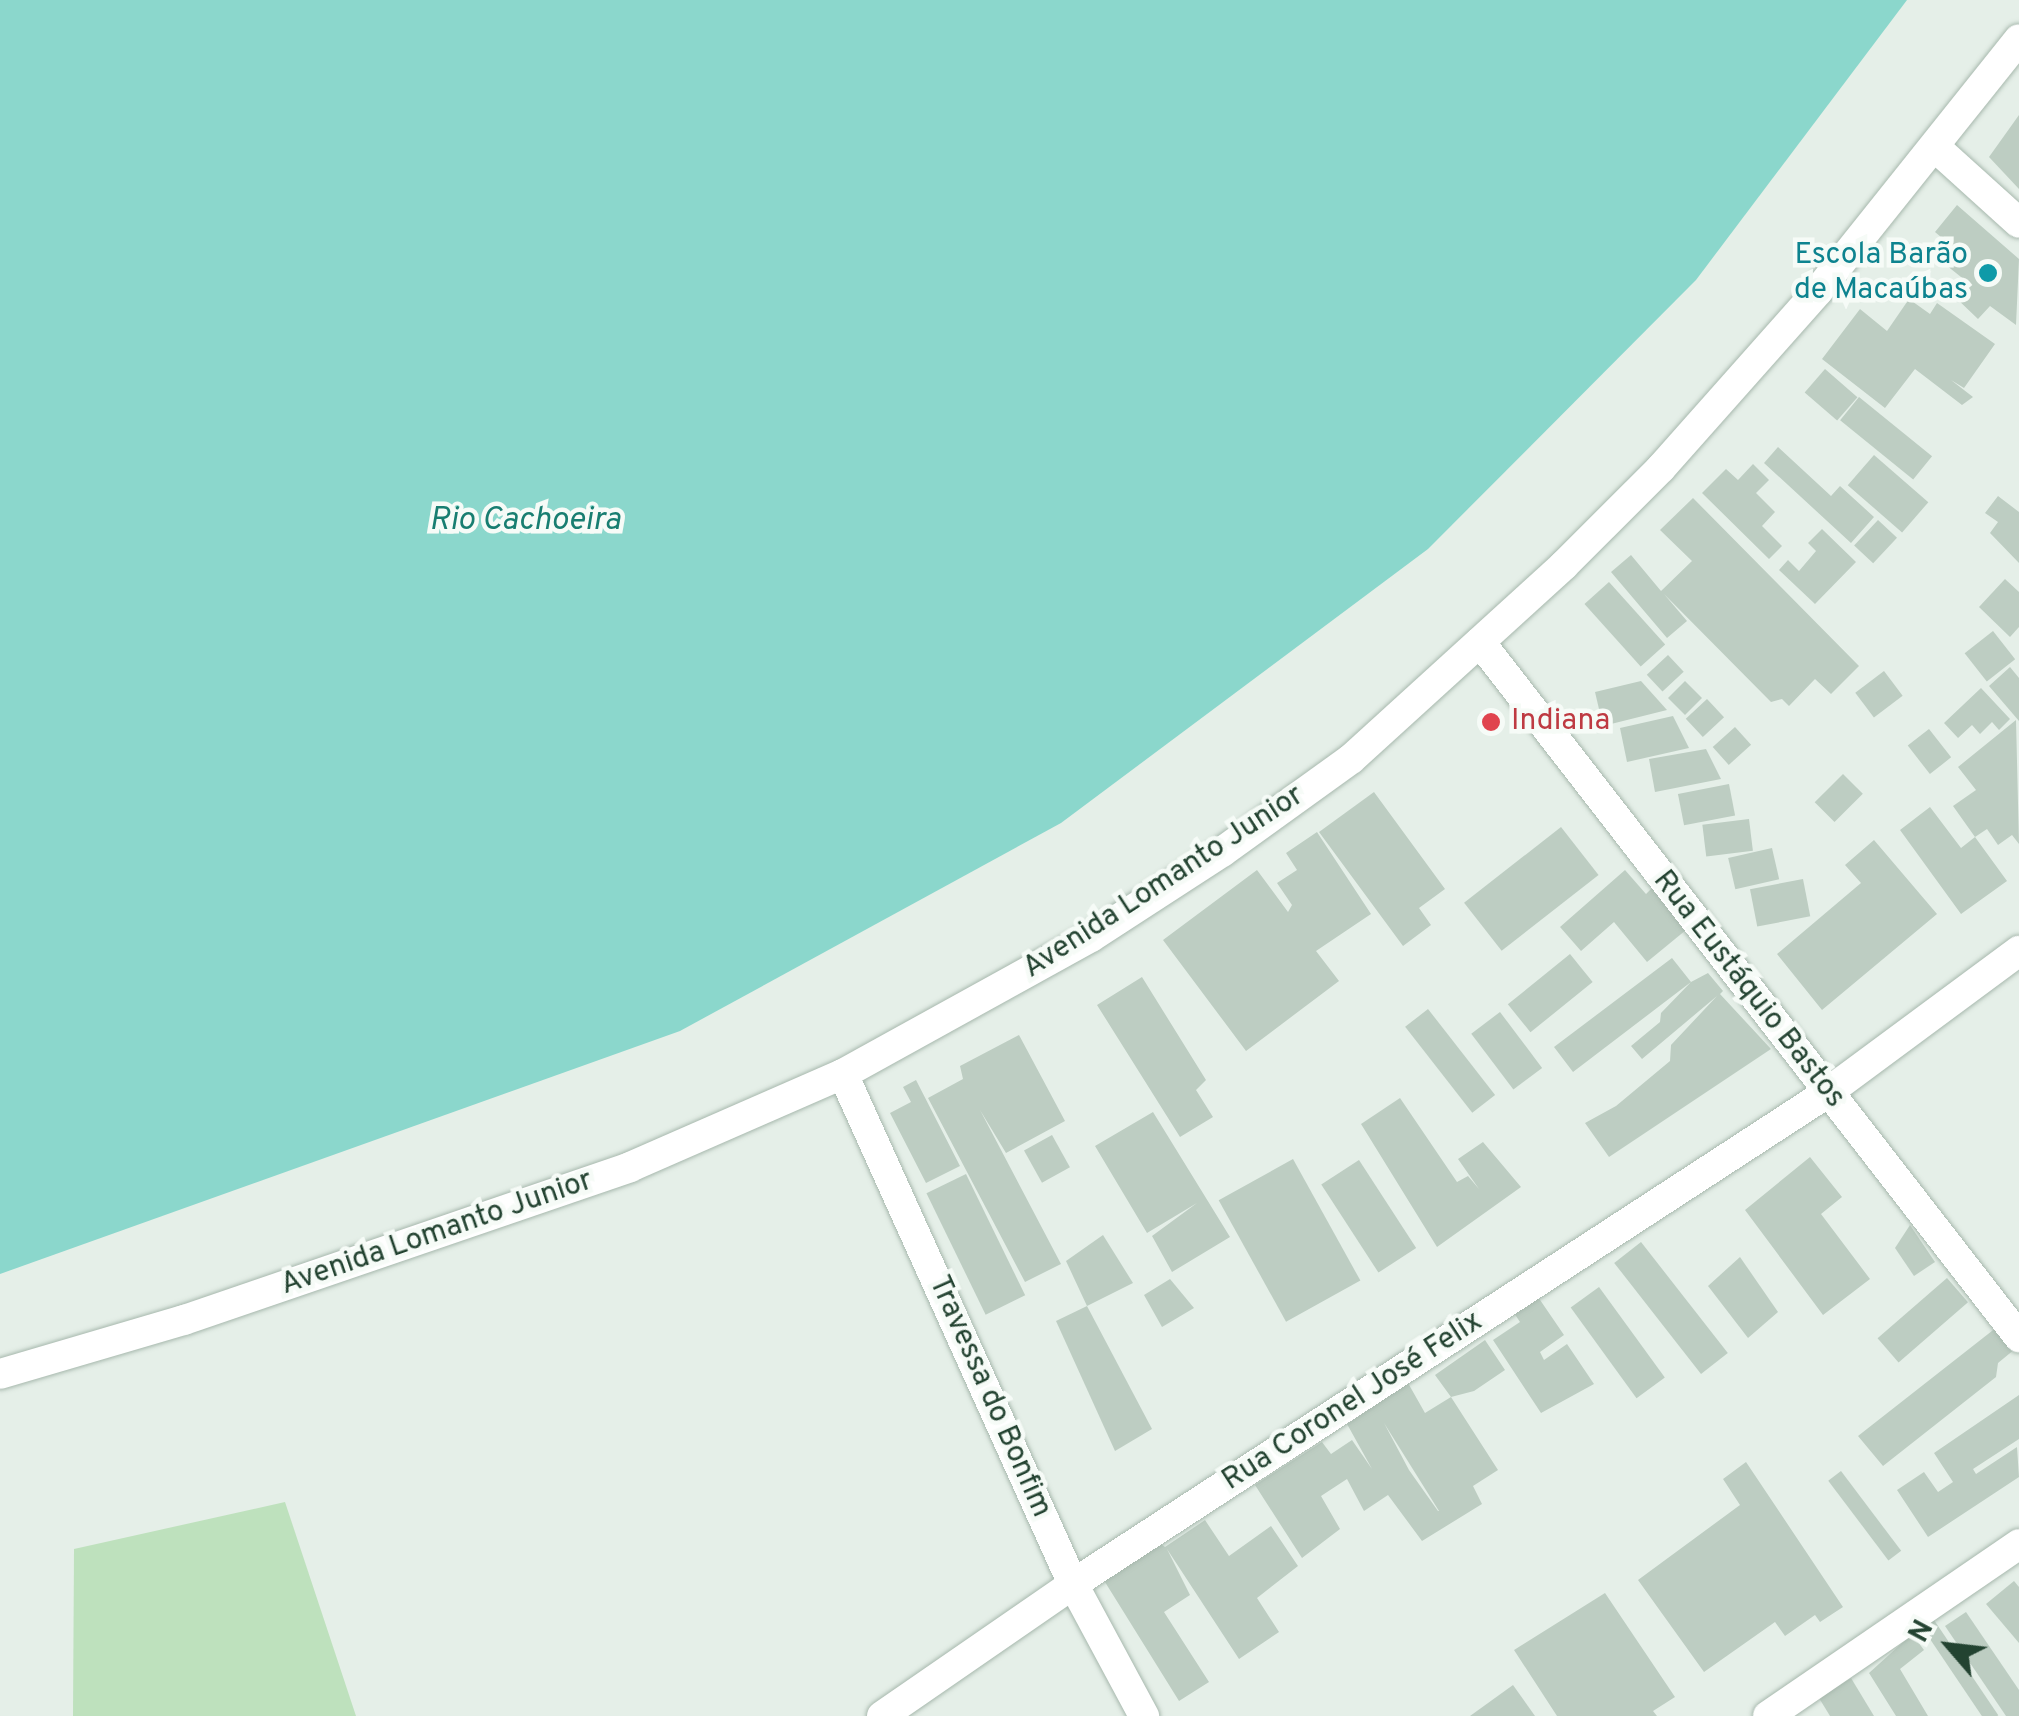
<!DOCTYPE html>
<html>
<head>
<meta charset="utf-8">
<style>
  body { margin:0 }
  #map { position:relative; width:2019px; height:1716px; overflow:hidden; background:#e5efe8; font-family:Overpass,sans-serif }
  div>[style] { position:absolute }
  .green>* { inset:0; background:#bee1bd }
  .water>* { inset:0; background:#8bd7cc }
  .building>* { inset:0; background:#bdcdc2; transform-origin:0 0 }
  .roads { filter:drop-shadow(0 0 2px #a7b8ad) drop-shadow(0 0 2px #a7b8ad) }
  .street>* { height:30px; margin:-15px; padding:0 15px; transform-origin:15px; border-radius:15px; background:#fff }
  .secondary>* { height:30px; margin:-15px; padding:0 15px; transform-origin:15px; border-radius:15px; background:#fff }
  .dots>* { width:28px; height:28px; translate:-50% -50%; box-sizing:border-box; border:5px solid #f6fbf7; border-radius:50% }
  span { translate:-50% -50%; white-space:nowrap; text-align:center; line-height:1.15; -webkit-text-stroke:9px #f6fbf7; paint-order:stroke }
  .culture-label { font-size:30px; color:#0d838f }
  .right { translate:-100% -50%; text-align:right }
  .health-label { font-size:30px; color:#be3a42 }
  .left { translate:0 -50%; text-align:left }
  .street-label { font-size:30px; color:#234331 }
  .water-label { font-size:32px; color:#187e71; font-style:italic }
  .north { position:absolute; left:1899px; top:1596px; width:100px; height:100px; -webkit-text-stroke:8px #f6fbf7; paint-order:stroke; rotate:298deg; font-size:28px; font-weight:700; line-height:40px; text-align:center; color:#234331 }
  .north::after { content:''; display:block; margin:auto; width:35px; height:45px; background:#234331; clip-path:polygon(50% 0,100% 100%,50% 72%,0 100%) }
</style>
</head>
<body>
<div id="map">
  <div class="green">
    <div style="clip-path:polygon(285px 1502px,356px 1716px,73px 1716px,74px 1549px)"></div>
  </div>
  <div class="water">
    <div style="clip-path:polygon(0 0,1907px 0,1696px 280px,1428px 549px,1061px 823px,680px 1031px,0 1274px)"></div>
  </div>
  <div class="building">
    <div style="clip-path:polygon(2019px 115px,2019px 189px,1989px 157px)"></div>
    <div style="clip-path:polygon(1957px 205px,2019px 259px,2016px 325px,1990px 306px,1978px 319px,1955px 297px,1966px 281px,1946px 265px,1955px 249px,1935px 232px)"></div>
    <div style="clip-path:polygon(1909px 299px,1930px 314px,1937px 303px,1995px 344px,1964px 388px,1951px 380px,1973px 397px,1962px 405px,1915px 369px,1885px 408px,1822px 359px,1860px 309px,1887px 331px)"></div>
    <div style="left:1825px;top:369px;width:43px;height:31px;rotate:41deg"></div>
    <div style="left:1859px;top:397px;width:94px;height:30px;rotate:39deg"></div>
    <div style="clip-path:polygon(1778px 447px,1831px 496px,1840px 486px,1874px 517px,1851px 543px,1764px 463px)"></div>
    <div style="left:1874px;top:455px;width:72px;height:40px;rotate:41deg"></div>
    <div style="clip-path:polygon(1753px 464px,1769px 480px,1756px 493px,1775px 512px,1762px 526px,1782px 546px,1769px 559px,1702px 493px,1726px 469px,1738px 480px)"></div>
    <div style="clip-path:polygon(1998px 496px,2019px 512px,2019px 563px,1990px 533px,1998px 522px,1985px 513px)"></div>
    <div style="clip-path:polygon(1693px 498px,1859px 666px,1831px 694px,1815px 679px,1789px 706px,1782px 699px,1771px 702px,1664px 594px,1687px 621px,1667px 638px,1611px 572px,1631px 555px,1661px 591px,1692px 561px,1660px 530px)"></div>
    <div style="left:1878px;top:520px;width:26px;height:35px;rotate:43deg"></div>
    <div style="clip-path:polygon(1822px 529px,1856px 562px,1815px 604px,1779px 570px,1788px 560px,1799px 571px,1816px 551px,1808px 543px)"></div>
    <div style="clip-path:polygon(2005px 579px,2019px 592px,2019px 627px,2010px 637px,1979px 607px)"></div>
    <div style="left:1609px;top:582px;width:84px;height:33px;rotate:48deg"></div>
    <div style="left:1993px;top:631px;width:36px;height:36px;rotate:52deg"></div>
    <div style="left:1668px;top:655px;width:23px;height:29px;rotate:47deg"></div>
    <div style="clip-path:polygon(2010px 667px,2019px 678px,2019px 721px,1989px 686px)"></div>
    <div style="left:1884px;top:671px;width:31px;height:36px;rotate:53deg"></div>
    <div style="clip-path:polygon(1641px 681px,1667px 710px,1603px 726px,1595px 692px)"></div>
    <div style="left:1685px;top:681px;width:24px;height:24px;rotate:45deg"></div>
    <div style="clip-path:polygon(1981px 688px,2010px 719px,1999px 730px,1992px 722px,1980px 734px,1972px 725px,1958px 738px,1944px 723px)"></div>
    <div style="left:1707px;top:699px;width:25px;height:29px;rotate:47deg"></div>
    <div style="clip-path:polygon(1673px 716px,1689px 748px,1627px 762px,1620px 728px)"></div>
    <div style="clip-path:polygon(2016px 720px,2019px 844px,2012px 835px,1998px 845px,1987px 829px,1975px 837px,2007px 881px,1961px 914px,1900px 830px,1930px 807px,1961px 848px,1975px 837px,1953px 806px,1976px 790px,1958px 767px)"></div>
    <div style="left:1735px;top:727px;width:24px;height:30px;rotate:48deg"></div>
    <div style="left:1929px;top:729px;width:36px;height:27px;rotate:52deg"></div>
    <div style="clip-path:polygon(1706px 749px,1721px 779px,1655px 792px,1649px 759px)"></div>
    <div style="left:1843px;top:774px;width:28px;height:40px;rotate:45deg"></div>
    <div style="left:1729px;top:784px;width:32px;height:52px;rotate:79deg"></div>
    <div style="clip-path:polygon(1374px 792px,1445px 889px,1419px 908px,1431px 925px,1403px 946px,1319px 832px)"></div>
    <div style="left:1749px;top:819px;width:32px;height:47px;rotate:83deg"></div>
    <div style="left:1561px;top:827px;width:61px;height:123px;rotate:52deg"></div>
    <div style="clip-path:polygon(1317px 832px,1371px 914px,1316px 951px,1339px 981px,1246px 1051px,1163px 940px,1257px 870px,1288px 912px,1292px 905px,1277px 883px,1297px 870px,1286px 853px)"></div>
    <div style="clip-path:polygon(1874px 840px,1937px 914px,1822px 1010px,1777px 954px,1861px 883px,1845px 865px)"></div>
    <div style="left:1772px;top:848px;width:32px;height:45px;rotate:77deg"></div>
    <div style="clip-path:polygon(1625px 870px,1646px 894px,1652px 888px,1686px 930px,1647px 962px,1614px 922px,1581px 951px,1560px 927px)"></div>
    <div style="left:1803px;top:879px;width:38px;height:54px;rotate:79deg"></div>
    <div style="left:1570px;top:954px;width:36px;height:80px;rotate:51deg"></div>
    <div style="clip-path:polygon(1672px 958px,1691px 982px,1708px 973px,1723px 991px,1720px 994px,1771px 1049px,1609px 1157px,1585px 1123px,1616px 1106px,1670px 1061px,1671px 1045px,1717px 996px,1642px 1059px,1631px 1046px,1660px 1022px,1661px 1013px,1691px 982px,1573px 1072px,1554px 1047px)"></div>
    <div style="clip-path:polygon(1142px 977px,1206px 1080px,1196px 1090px,1213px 1117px,1180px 1137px,1097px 1005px)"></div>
    <div style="left:1428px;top:1009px;width:109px;height:29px;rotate:52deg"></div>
    <div style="left:1500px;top:1012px;width:70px;height:36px;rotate:53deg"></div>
    <div style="clip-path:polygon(1019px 1035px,1065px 1121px,1006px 1153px,980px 1110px,1061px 1264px,1025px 1282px,928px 1098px,963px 1079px,960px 1066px)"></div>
    <div style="clip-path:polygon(916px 1080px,960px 1166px,926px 1183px,890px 1113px,911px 1102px,903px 1087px)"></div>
    <div style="clip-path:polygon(1400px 1098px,1457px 1182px,1468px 1176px,1479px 1189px,1458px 1159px,1483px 1142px,1521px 1187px,1437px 1247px,1361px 1124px)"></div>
    <div style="clip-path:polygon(1153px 1112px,1230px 1237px,1172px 1272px,1152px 1236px,1197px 1203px,1147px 1233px,1095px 1146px)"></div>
    <div style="left:1052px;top:1135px;width:37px;height:32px;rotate:61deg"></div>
    <div style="clip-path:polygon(1810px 1157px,1842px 1197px,1821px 1214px,1870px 1279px,1823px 1315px,1745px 1210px)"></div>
    <div style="left:1293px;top:1159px;width:139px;height:85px;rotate:61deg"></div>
    <div style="left:1359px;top:1160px;width:105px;height:45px;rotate:57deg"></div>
    <div style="left:966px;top:1174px;width:135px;height:44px;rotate:64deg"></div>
    <div style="clip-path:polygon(1910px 1225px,1935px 1262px,1914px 1276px,1895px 1248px)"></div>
    <div style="clip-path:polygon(1103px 1235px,1133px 1283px,1087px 1306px,1066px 1261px)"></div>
    <div style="left:1641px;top:1242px;width:141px;height:34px;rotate:52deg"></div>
    <div style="clip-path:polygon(1740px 1257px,1778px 1312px,1748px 1338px,1708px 1286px)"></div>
    <div style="left:1947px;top:1278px;width:32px;height:92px;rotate:49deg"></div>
    <div style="clip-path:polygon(1170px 1279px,1194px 1308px,1162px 1327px,1144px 1295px)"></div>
    <div style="left:1599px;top:1287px;width:112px;height:35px;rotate:54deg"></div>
    <div style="clip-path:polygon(1536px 1294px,1564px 1335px,1540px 1352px,1544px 1360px,1567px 1344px,1594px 1384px,1541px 1413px,1493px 1340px,1520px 1322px,1512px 1310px)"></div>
    <div style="clip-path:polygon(1087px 1306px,1152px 1429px,1115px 1451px,1056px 1321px)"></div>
    <div style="clip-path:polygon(1997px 1327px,2015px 1349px,1998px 1363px,1996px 1377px,1883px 1466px,1858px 1436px)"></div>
    <div style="clip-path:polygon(evenodd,1485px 1340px,1505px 1370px,1474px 1391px,1451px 1397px,1498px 1470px,1473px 1486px,1482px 1504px,1422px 1541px,1388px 1495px,1364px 1511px,1347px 1479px,1321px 1496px,1340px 1529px,1302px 1558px,1255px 1485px,1322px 1442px,1331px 1454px,1352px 1440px,1372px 1469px,1347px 1424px,1408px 1383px,1425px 1413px,1451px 1397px,1435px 1375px,1485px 1340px,1384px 1423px,1439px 1511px,1438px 1511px,1409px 1470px,1384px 1423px)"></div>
    <div style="clip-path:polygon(2019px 1395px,2019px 1439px,1973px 1469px,1976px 1474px,2017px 1447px,2019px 1477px,1928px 1537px,1897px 1490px,1924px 1472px,1938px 1492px,1953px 1482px,1934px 1453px)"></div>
    <div style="clip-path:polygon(1746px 1462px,1843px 1607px,1820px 1622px,1815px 1615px,1785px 1636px,1775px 1622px,1704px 1672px,1638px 1580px,1740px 1505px,1723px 1479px)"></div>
    <div style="left:1841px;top:1471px;width:100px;height:16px;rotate:53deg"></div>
    <div style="clip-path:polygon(1205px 1520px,1229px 1556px,1271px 1526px,1298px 1566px,1257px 1598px,1279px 1632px,1239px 1659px,1167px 1549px,1190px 1595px,1164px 1612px,1209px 1682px,1179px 1701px,1100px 1574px,1154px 1539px,1165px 1547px)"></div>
    <div style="clip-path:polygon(2014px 1581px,2019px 1587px,2019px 1643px,1986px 1604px)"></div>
    <div style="clip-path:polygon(1605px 1593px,1675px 1697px,1653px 1711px,1657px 1716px,1557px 1716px,1514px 1650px)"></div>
    <div style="clip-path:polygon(1966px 1612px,2019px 1690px,2019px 1716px,2006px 1716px,1945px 1626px)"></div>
    <div style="left:1934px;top:1620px;width:115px;height:14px;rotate:56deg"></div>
    <div style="clip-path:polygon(1912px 1634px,1924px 1650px,1900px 1669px,1928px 1716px,1896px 1716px,1869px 1673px)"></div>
    <div style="clip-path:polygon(1851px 1678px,1874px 1716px,1830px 1716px,1819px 1698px)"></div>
    <div style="clip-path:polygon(1513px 1685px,1535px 1716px,1470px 1716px)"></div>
  </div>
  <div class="roads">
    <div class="street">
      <div style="left:1480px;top:642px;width:880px;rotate:52.21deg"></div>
      <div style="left:843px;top:1074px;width:559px;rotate:65.73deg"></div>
      <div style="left:1073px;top:1584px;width:150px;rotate:61.7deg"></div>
      <div style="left:882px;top:1716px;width:232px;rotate:-34.6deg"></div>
      <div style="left:1073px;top:1584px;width:900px;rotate:-33.07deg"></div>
      <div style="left:1827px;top:1093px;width:239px;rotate:-36.5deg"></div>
      <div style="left:1768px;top:1716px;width:304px;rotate:-34.4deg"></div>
    </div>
    <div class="secondary">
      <div style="left:1935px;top:147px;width:113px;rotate:42.1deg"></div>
      <div style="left:0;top:1374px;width:192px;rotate:-16.4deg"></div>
      <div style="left:184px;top:1320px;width:472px;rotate:-18.9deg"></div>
      <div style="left:630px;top:1167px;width:232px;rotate:-23.6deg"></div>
      <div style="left:843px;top:1074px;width:283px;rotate:-28.9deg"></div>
      <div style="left:1091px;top:937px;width:156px;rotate:-33deg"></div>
      <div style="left:1222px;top:852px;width:159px;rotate:-35.8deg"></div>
      <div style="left:1351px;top:759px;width:288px;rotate:-42.3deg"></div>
      <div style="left:1564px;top:565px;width:137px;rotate:-45deg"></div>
      <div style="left:1661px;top:468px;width:237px;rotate:-48.4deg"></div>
      <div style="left:1818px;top:291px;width:322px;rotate:-51.4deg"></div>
    </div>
  </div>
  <div class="dots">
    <div style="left:1988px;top:273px;background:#0f9aa8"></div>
    <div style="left:1491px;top:722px;background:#e0444e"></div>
  </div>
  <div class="culture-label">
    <span class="right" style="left:1968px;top:273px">Escola Barão<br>de Macaúbas</span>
  </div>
  <div class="health-label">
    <span class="left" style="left:1511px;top:722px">Indiana</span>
  </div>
  <div class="street-label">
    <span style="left:1164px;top:883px;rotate:-33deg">Avenida Lomanto Junior</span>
    <span style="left:1748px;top:990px;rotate:52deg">Rua Eustáquio Bastos</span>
    <span style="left:437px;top:1234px;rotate:-19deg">Avenida Lomanto Junior</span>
    <span style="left:989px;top:1397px;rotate:66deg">Travessa do Bonfim</span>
    <span style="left:1353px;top:1402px;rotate:-33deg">Rua Coronel José Felix</span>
  </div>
  <div class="water-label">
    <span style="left:525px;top:521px">Rio Cachoeira</span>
  </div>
  <div class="north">N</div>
</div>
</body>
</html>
